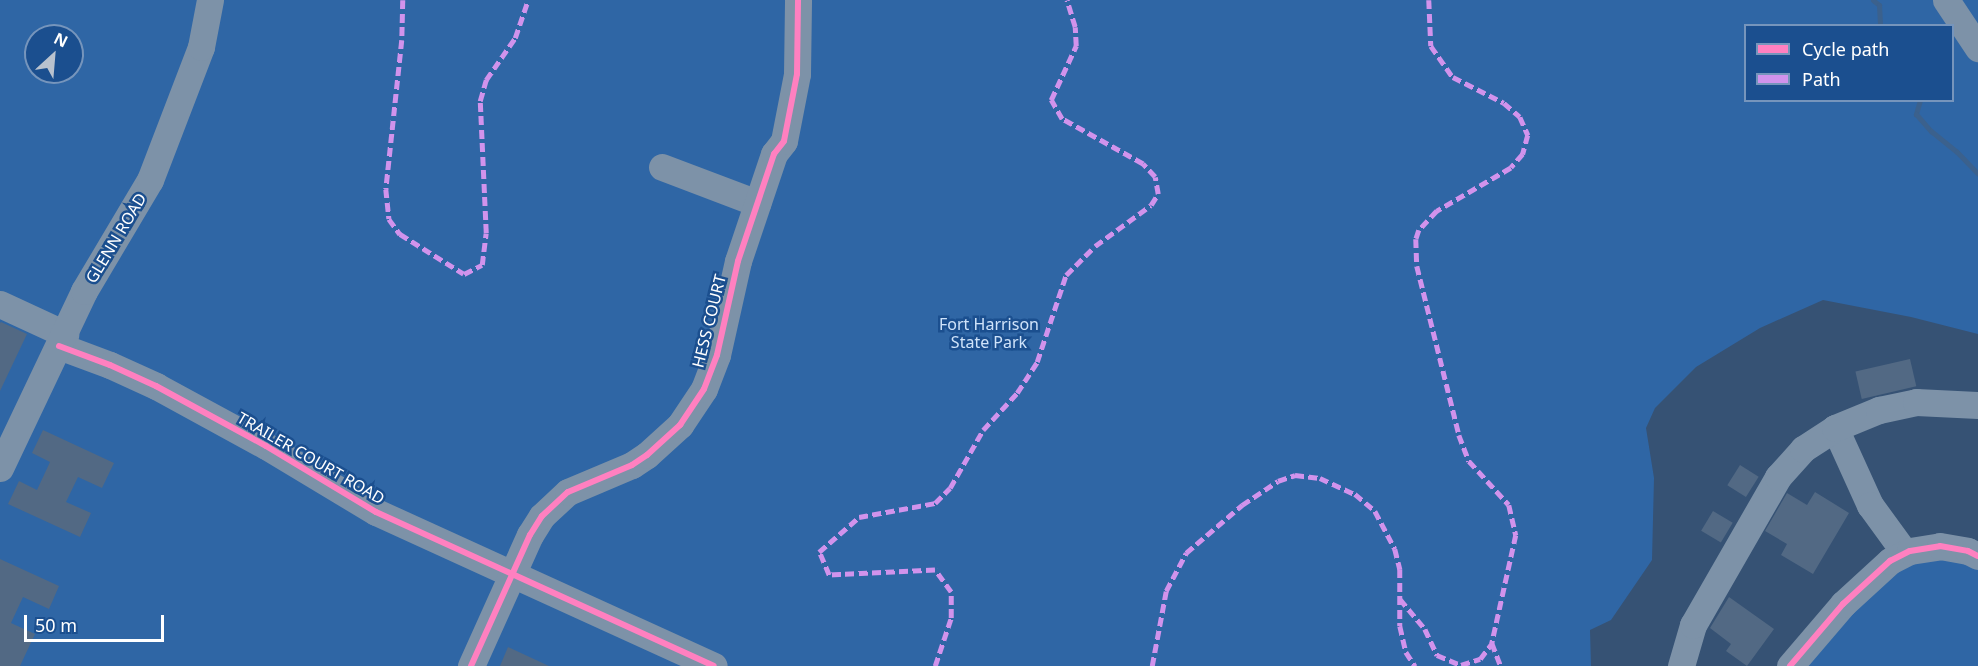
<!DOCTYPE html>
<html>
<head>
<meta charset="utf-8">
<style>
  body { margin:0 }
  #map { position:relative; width:1978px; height:666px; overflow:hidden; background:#365274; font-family:"Noto Sans",sans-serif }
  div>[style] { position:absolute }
  .green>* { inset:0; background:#2f66a5 }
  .stream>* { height:5px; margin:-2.5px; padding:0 2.5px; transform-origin:2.5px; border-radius:2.5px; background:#3b618d }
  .building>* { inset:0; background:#526984; transform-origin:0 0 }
  .minor>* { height:27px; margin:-13.5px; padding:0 13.5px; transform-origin:13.5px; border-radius:13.5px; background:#7d92a8 }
  .quiet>* { height:4.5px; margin-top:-2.25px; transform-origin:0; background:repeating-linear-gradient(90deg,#d193ec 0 9px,transparent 0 13.5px) }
  .cycleway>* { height:6px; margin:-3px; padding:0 3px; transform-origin:3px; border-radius:3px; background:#ff80c0 }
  span { translate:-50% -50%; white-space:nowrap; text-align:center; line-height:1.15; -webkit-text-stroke:5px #1b4f8f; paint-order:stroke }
  .street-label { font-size:16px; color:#fff }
  .park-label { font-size:16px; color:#cfe3fa }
  .legend { position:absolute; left:1744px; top:24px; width:210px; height:78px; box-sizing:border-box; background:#1b4f8f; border:2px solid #7695bc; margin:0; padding:8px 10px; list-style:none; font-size:18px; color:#fff }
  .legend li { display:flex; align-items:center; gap:12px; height:30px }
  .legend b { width:30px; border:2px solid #7695bc }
  .north { position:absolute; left:24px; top:24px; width:60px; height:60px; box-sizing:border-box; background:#1b4f8f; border:2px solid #7695bc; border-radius:50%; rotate:26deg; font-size:16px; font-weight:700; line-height:24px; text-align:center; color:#fff }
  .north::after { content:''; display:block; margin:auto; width:21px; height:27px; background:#b9c2ce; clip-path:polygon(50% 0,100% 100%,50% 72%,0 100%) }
  .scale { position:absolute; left:24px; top:615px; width:140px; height:27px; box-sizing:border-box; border:3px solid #fff; border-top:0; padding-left:8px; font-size:18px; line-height:21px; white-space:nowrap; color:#fff; -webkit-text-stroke:4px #1b4f8f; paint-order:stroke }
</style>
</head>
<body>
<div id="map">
  <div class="green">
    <div style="clip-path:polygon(evenodd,0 0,1978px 0,1978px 334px,1911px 317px,1823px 300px,1760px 328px,1696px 367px,1655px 408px,1646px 428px,1654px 478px,1652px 560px,1611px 620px,1590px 630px,1591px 666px,0 666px,0 0,1746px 26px,1952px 26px,1952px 100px,1746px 100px,1746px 26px,0 0,36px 36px,72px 36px,72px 72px,36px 72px,36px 36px)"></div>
    <div style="clip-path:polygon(1978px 556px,1978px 666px,1790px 666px,1890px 561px)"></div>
  </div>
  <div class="stream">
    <div style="left:1873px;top:0;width:8px;rotate:40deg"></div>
    <div style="left:1879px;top:5px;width:21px;rotate:87deg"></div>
    <div style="left:1920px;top:100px;width:15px;rotate:106deg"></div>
    <div style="left:1916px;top:114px;width:23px;rotate:49deg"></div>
    <div style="left:1931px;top:131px;width:33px;rotate:39deg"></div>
    <div style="left:1957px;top:152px;width:30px;rotate:46deg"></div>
  </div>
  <div class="building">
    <div style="clip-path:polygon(1px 322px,27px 334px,0 391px,0 323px)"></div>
    <div style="left:1910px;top:359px;width:28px;height:56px;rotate:77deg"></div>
    <div style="clip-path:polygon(43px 430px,114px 463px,102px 488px,78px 477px,66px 502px,91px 513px,80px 537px,8px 504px,19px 481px,37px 490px,50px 462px,32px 453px)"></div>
    <div style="left:1740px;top:465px;width:22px;height:24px;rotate:32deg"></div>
    <div style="clip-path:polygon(1815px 492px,1849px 513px,1813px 574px,1781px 555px,1787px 544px,1765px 531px,1787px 493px,1807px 505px)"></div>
    <div style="left:1713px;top:511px;width:23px;height:23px;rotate:31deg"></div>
    <div style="clip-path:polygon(0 559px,59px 586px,49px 609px,23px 597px,11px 623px,35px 634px,20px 666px,0 666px)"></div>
    <div style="clip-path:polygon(1729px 597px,1774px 629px,1747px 666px,1726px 651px,1731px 644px,1710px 628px)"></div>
    <div style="clip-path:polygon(508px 647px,549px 666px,500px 666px)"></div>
  </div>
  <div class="minor">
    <div style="left:1946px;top:0;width:58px;rotate:56.3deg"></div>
    <div style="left:662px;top:167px;width:102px;rotate:20.8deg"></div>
    <div style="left:0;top:304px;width:72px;rotate:24.8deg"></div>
    <div style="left:59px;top:346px;width:54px;rotate:20.4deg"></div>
    <div style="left:110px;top:365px;width:51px;rotate:24.5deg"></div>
    <div style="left:156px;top:386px;width:125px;rotate:28.6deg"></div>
    <div style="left:266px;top:446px;width:128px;rotate:31deg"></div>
    <div style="left:376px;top:512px;width:371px;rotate:24.5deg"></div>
    <div style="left:1835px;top:428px;width:85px;rotate:65.6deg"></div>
    <div style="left:1870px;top:505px;width:59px;rotate:53.9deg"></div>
    <div style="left:0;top:468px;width:196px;rotate:-64.6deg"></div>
    <div style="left:84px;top:291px;width:129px;rotate:-59.3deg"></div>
    <div style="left:150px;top:180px;width:142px;rotate:-69deg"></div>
    <div style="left:201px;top:47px;width:48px;rotate:-79.2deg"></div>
    <div style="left:471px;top:666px;width:144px;rotate:-65.8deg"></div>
    <div style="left:530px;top:535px;width:22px;rotate:-58deg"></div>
    <div style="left:542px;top:516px;width:35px;rotate:-43deg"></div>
    <div style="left:568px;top:492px;width:69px;rotate:-22.9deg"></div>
    <div style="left:632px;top:465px;width:18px;rotate:-34deg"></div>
    <div style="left:647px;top:455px;width:45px;rotate:-42.3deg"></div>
    <div style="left:680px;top:425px;width:43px;rotate:-56.3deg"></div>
    <div style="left:704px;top:389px;width:36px;rotate:-69deg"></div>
    <div style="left:717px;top:355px;width:96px;rotate:-77.4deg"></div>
    <div style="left:738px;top:261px;width:113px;rotate:-71.4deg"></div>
    <div style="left:774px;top:154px;width:16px;rotate:-52deg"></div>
    <div style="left:784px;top:141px;width:68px;rotate:-79deg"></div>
    <div style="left:797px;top:74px;width:74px;rotate:-89.2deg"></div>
    <div style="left:1681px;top:666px;width:43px;rotate:-73.7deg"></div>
    <div style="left:1693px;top:625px;width:171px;rotate:-60.1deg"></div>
    <div style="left:1778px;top:477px;width:38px;rotate:-48deg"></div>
    <div style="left:1803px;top:449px;width:38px;rotate:-33deg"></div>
    <div style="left:1835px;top:428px;width:48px;rotate:-22.2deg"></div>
    <div style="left:1879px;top:410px;width:38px;rotate:-12deg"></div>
    <div style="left:1916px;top:402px;width:62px;rotate:2.8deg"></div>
    <div style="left:1790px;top:666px;width:82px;rotate:-49.5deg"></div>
    <div style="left:1843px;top:604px;width:64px;rotate:-42.5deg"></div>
    <div style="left:1890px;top:561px;width:22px;rotate:-27deg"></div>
    <div style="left:1910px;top:551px;width:30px;rotate:-9deg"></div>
    <div style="left:1940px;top:546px;width:28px;rotate:10deg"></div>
    <div style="left:1968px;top:551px;width:11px;rotate:27deg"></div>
  </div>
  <div class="quiet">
    <div style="left:403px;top:0;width:40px;rotate:91.4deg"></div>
    <div style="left:402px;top:40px;width:150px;rotate:96.1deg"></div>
    <div style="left:386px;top:189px;width:30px;rotate:84deg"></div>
    <div style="left:389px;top:219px;width:19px;rotate:54deg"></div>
    <div style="left:400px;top:234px;width:75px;rotate:32deg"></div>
    <div style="left:464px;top:274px;width:20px;rotate:-27deg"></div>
    <div style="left:482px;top:265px;width:32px;rotate:-83deg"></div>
    <div style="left:486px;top:233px;width:132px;rotate:-92.6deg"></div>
    <div style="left:480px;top:101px;width:22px;rotate:-74deg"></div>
    <div style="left:486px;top:80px;width:51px;rotate:-55.4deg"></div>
    <div style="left:515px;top:38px;width:40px;rotate:-71.1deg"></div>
    <div style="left:1429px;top:0;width:46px;rotate:87.5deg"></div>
    <div style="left:1431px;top:46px;width:38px;rotate:55deg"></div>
    <div style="left:1453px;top:77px;width:57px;rotate:27deg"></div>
    <div style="left:1504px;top:103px;width:21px;rotate:41deg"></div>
    <div style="left:1520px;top:117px;width:20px;rotate:66deg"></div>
    <div style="left:1528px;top:135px;width:20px;rotate:105deg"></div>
    <div style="left:1523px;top:154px;width:18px;rotate:131deg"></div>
    <div style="left:1511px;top:168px;width:86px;rotate:149.8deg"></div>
    <div style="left:1437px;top:211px;width:26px;rotate:133deg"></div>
    <div style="left:1419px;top:230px;width:9px;rotate:108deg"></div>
    <div style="left:1416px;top:239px;width:27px;rotate:88deg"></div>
    <div style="left:1417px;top:266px;width:174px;rotate:76deg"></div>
    <div style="left:1459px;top:435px;width:28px;rotate:69deg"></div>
    <div style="left:1469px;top:461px;width:59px;rotate:47.7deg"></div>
    <div style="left:1509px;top:505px;width:31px;rotate:77deg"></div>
    <div style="left:1516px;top:535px;width:111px;rotate:102.5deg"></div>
    <div style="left:1492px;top:643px;width:25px;rotate:69deg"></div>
    <div style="left:1400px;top:599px;width:39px;rotate:50deg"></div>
    <div style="left:1425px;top:629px;width:29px;rotate:65deg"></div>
    <div style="left:1437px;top:655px;width:26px;rotate:23deg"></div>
    <div style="left:1461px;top:665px;width:20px;rotate:-18deg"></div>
    <div style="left:1480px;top:659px;width:20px;rotate:-53deg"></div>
    <div style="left:935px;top:666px;width:51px;rotate:-71.6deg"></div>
    <div style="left:951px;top:618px;width:26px;rotate:-90deg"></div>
    <div style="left:951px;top:592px;width:27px;rotate:-126deg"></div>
    <div style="left:935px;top:570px;width:106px;rotate:177.3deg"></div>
    <div style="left:829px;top:575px;width:25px;rotate:-113deg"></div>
    <div style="left:819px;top:552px;width:53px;rotate:-41.2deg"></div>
    <div style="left:859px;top:517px;width:77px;rotate:-10.4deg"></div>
    <div style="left:935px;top:503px;width:21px;rotate:-45deg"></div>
    <div style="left:950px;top:488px;width:67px;rotate:-60.4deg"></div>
    <div style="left:983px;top:430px;width:50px;rotate:-47.4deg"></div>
    <div style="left:1017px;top:393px;width:37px;rotate:-57deg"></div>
    <div style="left:1037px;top:362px;width:92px;rotate:-71.6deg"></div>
    <div style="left:1066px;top:275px;width:41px;rotate:-45deg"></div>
    <div style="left:1095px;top:246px;width:69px;rotate:-36.2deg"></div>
    <div style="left:1151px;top:205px;width:13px;rotate:-58deg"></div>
    <div style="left:1158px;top:194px;width:17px;rotate:-100deg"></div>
    <div style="left:1155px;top:177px;width:18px;rotate:-133deg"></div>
    <div style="left:1143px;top:164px;width:93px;rotate:-150.9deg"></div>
    <div style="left:1062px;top:119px;width:22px;rotate:-120deg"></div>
    <div style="left:1051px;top:100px;width:60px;rotate:-65.2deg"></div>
    <div style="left:1076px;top:46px;width:19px;rotate:-93deg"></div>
    <div style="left:1075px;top:27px;width:28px;rotate:-107deg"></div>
    <div style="left:1152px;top:666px;width:76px;rotate:-79.4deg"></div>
    <div style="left:1166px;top:591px;width:43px;rotate:-62.2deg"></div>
    <div style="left:1186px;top:553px;width:74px;rotate:-40.6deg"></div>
    <div style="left:1242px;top:505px;width:43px;rotate:-33.7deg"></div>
    <div style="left:1278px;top:481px;width:18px;rotate:-19deg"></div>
    <div style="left:1295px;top:475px;width:25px;rotate:7deg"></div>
    <div style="left:1320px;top:478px;width:38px;rotate:25deg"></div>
    <div style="left:1355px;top:494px;width:26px;rotate:40deg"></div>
    <div style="left:1375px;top:511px;width:43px;rotate:62.2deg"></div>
    <div style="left:1395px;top:549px;width:21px;rotate:76deg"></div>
    <div style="left:1400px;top:569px;width:57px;rotate:90deg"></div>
    <div style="left:1400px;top:626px;width:27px;rotate:77deg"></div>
    <div style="left:1406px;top:652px;width:17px;rotate:57deg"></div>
  </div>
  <div class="cycleway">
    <div style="left:59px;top:346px;width:54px;rotate:20.4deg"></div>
    <div style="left:110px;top:365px;width:51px;rotate:24.5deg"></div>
    <div style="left:156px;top:386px;width:125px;rotate:28.6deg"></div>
    <div style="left:266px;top:446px;width:128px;rotate:31deg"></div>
    <div style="left:376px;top:512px;width:371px;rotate:24.5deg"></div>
    <div style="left:471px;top:666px;width:144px;rotate:-65.8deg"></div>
    <div style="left:530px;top:535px;width:22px;rotate:-58deg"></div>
    <div style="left:542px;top:516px;width:35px;rotate:-43deg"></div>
    <div style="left:568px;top:492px;width:69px;rotate:-22.9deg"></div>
    <div style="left:632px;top:465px;width:18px;rotate:-34deg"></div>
    <div style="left:647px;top:455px;width:45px;rotate:-42.3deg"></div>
    <div style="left:680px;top:425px;width:43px;rotate:-56.3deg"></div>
    <div style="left:704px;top:389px;width:36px;rotate:-69deg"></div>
    <div style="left:717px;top:355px;width:96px;rotate:-77.4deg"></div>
    <div style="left:738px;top:261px;width:113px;rotate:-71.4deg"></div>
    <div style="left:774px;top:154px;width:16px;rotate:-52deg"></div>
    <div style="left:784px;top:141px;width:68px;rotate:-79deg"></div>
    <div style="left:797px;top:74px;width:74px;rotate:-89.2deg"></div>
    <div style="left:1790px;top:666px;width:82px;rotate:-49.5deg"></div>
    <div style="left:1843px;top:604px;width:64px;rotate:-42.5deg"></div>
    <div style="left:1890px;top:561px;width:22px;rotate:-27deg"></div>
    <div style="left:1910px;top:551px;width:30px;rotate:-9deg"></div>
    <div style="left:1940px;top:546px;width:28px;rotate:10deg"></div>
    <div style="left:1968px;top:551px;width:11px;rotate:27deg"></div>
  </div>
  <div class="street-label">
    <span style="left:116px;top:238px;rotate:-59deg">GLENN ROAD</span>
    <span style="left:709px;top:321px;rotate:-76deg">HESS COURT</span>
    <span style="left:311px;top:458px;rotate:30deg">TRAILER COURT ROAD</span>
  </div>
  <div class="park-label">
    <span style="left:989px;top:333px">Fort Harrison<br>State Park</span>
  </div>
  <ul class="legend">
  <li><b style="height:8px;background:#ff80c0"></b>Cycle path</li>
  <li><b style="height:8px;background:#d193ec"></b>Path</li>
  </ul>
  <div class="north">N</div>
  <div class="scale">50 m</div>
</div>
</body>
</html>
